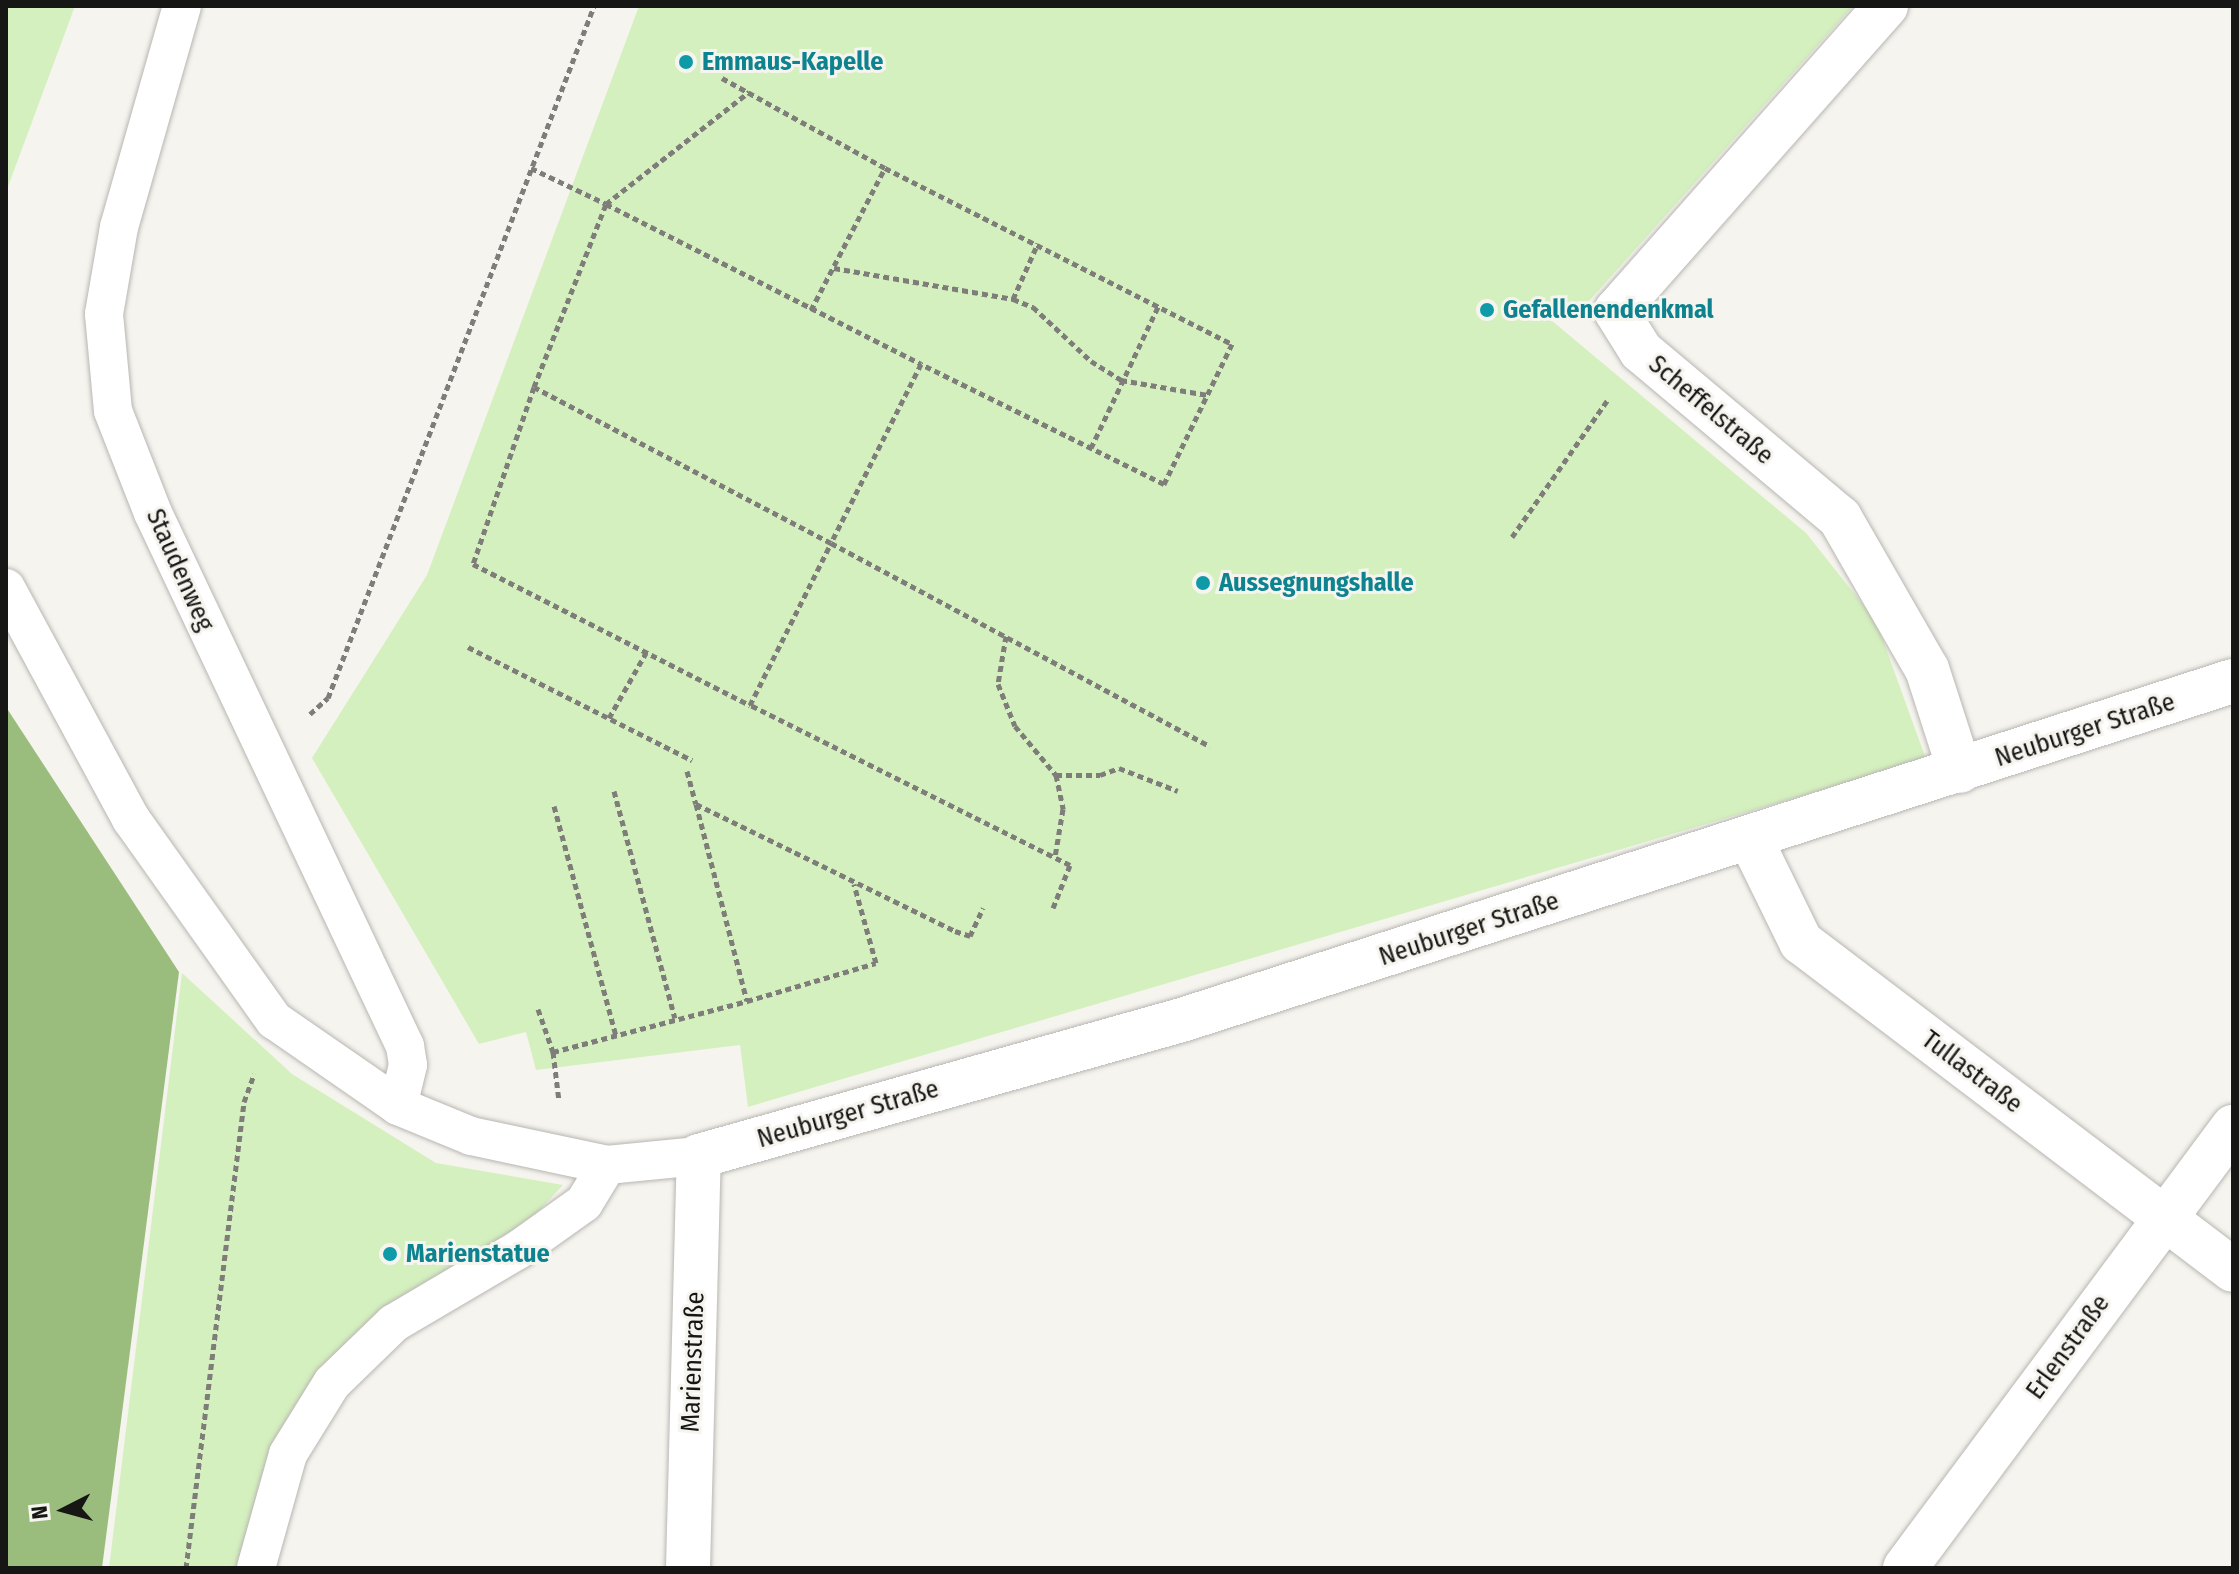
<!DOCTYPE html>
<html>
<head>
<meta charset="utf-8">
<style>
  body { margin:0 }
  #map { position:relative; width:2239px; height:1574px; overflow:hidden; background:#f6f4ef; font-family:"Fira Sans Condensed",sans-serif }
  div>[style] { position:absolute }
  .green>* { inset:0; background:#d5f0bf }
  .forest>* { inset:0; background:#9abd7d }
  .path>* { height:5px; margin-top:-2.5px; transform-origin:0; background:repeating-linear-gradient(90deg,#7e7d7a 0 6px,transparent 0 10px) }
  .roads { filter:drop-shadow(0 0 2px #b8b6b2) drop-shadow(0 0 2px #b8b6b2) }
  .lane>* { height:38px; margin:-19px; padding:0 19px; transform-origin:19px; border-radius:19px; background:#fff }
  .street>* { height:44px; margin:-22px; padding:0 22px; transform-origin:22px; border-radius:22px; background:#fff }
  .dots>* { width:22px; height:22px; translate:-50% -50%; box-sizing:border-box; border:4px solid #f6f4ef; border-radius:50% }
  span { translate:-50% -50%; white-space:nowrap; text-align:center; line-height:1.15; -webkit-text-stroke:6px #f6f4ef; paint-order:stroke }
  .culture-label { font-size:26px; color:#0d838f; font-weight:700 }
  .left { translate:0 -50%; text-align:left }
  .street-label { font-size:26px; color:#161614 }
  .frame { position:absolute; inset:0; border:8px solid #161614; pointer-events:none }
  .north { position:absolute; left:24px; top:1470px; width:80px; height:80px; -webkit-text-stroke:6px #f6f4ef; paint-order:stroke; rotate:264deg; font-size:22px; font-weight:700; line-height:32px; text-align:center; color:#161614 }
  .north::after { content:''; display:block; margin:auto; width:28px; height:36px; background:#161614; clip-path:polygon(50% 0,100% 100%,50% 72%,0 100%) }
</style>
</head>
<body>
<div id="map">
  <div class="green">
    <div style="clip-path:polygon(6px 6px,75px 6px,6px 192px)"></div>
    <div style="clip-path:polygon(639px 6px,1853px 6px,1573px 319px,1551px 320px,1806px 533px,1876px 621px,1926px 759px,748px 1107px,740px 1045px,536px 1070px,526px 1032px,479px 1044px,312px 758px,427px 575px)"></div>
    <div style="clip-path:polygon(182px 973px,292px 1074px,436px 1163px,563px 1185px,530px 1220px,394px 1303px,243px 1568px,109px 1568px)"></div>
  </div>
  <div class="forest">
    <div style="clip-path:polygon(6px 707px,179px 972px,102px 1568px,6px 1568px)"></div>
  </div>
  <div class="path">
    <div style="left:722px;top:78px;width:186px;rotate:28.9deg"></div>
    <div style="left:885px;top:168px;width:389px;rotate:26.9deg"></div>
    <div style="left:1232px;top:344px;width:156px;rotate:115.9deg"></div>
    <div style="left:1164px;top:484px;width:271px;rotate:-153.7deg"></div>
    <div style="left:531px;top:168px;width:83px;rotate:25.6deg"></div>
    <div style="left:606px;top:204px;width:182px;rotate:-38.1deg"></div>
    <div style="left:834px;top:268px;width:182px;rotate:9.8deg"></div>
    <div style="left:1013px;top:299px;width:22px;rotate:22deg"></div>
    <div style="left:1033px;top:307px;width:79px;rotate:43deg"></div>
    <div style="left:1091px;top:361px;width:36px;rotate:32deg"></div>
    <div style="left:1121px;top:380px;width:88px;rotate:9.8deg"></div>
    <div style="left:1013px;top:299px;width:61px;rotate:-65.9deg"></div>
    <div style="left:811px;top:310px;width:160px;rotate:-62.5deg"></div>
    <div style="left:534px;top:387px;width:197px;rotate:-68.5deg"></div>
    <div style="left:606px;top:204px;width:353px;rotate:26.9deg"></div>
    <div style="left:921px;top:364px;width:200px;rotate:116.7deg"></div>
    <div style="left:831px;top:543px;width:335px;rotate:-152.3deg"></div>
    <div style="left:534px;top:387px;width:187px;rotate:109deg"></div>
    <div style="left:473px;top:564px;width:311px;rotate:27deg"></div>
    <div style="left:1091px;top:448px;width:158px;rotate:-64.6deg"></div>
    <div style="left:1512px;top:537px;width:169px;rotate:-55.1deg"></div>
    <div style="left:1006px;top:636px;width:49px;rotate:99.5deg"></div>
    <div style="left:998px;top:684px;width:45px;rotate:68deg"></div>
    <div style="left:1015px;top:726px;width:64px;rotate:50.1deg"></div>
    <div style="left:1056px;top:775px;width:35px;rotate:78deg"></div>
    <div style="left:1063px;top:809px;width:49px;rotate:99.5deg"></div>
    <div style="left:468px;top:647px;width:251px;rotate:26.8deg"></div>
    <div style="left:310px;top:714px;width:24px;rotate:-42deg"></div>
    <div style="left:328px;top:698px;width:741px;rotate:-68.97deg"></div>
    <div style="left:609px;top:718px;width:75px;rotate:-60.4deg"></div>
    <div style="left:687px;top:771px;width:34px;rotate:75deg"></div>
    <div style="left:696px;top:804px;width:288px;rotate:26.1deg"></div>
    <div style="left:955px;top:931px;width:16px;rotate:18deg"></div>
    <div style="left:970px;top:936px;width:31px;rotate:-65deg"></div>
    <div style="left:1056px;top:775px;width:44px"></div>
    <div style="left:1100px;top:775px;width:20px;rotate:-20deg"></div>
    <div style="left:1119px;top:768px;width:63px;rotate:21.3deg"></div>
    <div style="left:614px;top:791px;width:235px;rotate:75deg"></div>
    <div style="left:696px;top:804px;width:203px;rotate:75.5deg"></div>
    <div style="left:747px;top:1001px;width:134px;rotate:-16.4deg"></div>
    <div style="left:876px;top:963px;width:82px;rotate:-105.6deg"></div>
    <div style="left:554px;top:806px;width:238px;rotate:74.9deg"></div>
    <div style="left:1053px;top:908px;width:46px;rotate:-68.4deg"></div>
    <div style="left:1070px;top:865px;width:358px;rotate:-153.4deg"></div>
    <div style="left:750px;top:705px;width:181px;rotate:-63.4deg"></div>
    <div style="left:831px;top:543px;width:430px;rotate:28.2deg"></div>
    <div style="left:538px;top:1009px;width:46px;rotate:70.8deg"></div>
    <div style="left:553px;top:1052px;width:49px;rotate:83deg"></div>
    <div style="left:553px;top:1052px;width:201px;rotate:-14.7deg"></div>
    <div style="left:186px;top:1568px;width:470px;rotate:-82.9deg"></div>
    <div style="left:244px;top:1102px;width:30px;rotate:-70deg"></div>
  </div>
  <div class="roads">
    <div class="lane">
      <div style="left:182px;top:6px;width:230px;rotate:105.9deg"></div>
      <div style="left:119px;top:227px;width:88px;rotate:99.8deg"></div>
      <div style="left:104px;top:314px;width:97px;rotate:84.7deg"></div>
      <div style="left:113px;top:411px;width:110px;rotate:68.6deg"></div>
      <div style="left:153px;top:513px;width:590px;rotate:64.7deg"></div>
      <div style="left:405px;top:1046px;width:19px;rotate:81deg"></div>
      <div style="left:408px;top:1065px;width:42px;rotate:103.7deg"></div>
      <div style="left:6px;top:588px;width:263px;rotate:61.6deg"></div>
      <div style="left:131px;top:819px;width:247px;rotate:54.6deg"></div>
      <div style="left:274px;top:1020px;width:151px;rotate:34.7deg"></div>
      <div style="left:398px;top:1106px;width:79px;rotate:22.3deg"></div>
      <div style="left:471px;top:1136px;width:139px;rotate:12deg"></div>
      <div style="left:607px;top:1165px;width:92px;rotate:-5.6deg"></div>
      <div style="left:256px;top:1568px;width:118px;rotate:-74.3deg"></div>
      <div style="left:288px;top:1454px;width:84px;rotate:-58.2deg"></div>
      <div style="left:332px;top:1383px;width:86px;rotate:-44.1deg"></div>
      <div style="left:394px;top:1323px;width:144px;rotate:-30.5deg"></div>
      <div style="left:518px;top:1250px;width:81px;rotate:-35.5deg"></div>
      <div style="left:584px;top:1203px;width:44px;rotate:-58.8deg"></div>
    </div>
    <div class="street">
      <div style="left:1886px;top:6px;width:407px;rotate:131.5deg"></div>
      <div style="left:1616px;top:311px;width:47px;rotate:58deg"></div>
      <div style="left:1641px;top:351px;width:260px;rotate:40deg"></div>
      <div style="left:1840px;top:518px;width:174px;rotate:60.1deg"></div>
      <div style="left:1927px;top:669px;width:107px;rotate:72.1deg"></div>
      <div style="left:1751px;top:840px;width:114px;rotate:63.9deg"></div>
      <div style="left:1801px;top:942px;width:542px;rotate:37.21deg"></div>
      <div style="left:688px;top:1568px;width:412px;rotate:-88.5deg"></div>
      <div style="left:699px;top:1156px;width:505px;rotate:-15.74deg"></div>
      <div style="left:1185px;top:1019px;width:1101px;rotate:-17.88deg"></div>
      <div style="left:1905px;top:1568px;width:550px;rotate:-53.36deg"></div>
    </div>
  </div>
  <div class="dots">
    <div style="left:686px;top:62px;background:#0f9aa8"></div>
    <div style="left:1487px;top:310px;background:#0f9aa8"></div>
    <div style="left:1203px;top:583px;background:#0f9aa8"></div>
    <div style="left:390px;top:1254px;background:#0f9aa8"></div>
  </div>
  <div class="culture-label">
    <span class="left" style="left:702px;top:62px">Emmaus-Kapelle</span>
    <span class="left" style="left:1503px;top:310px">Gefallenendenkmal</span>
    <span class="left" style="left:1219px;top:583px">Aussegnungshalle</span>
    <span class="left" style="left:406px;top:1254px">Marienstatue</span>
  </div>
  <div class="street-label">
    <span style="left:1711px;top:410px;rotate:40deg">Scheffelstraße</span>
    <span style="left:180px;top:570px;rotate:66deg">Staudenweg</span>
    <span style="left:2085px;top:730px;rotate:-18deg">Neuburger Straße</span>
    <span style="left:1469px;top:929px;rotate:-18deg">Neuburger Straße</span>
    <span style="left:1972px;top:1072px;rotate:37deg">Tullastraße</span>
    <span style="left:848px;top:1114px;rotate:-16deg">Neuburger Straße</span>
    <span style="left:2068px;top:1347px;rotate:-54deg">Erlenstraße</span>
    <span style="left:693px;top:1362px;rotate:-88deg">Marienstraße</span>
  </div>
  <div class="frame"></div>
  <div class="north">N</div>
</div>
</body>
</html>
